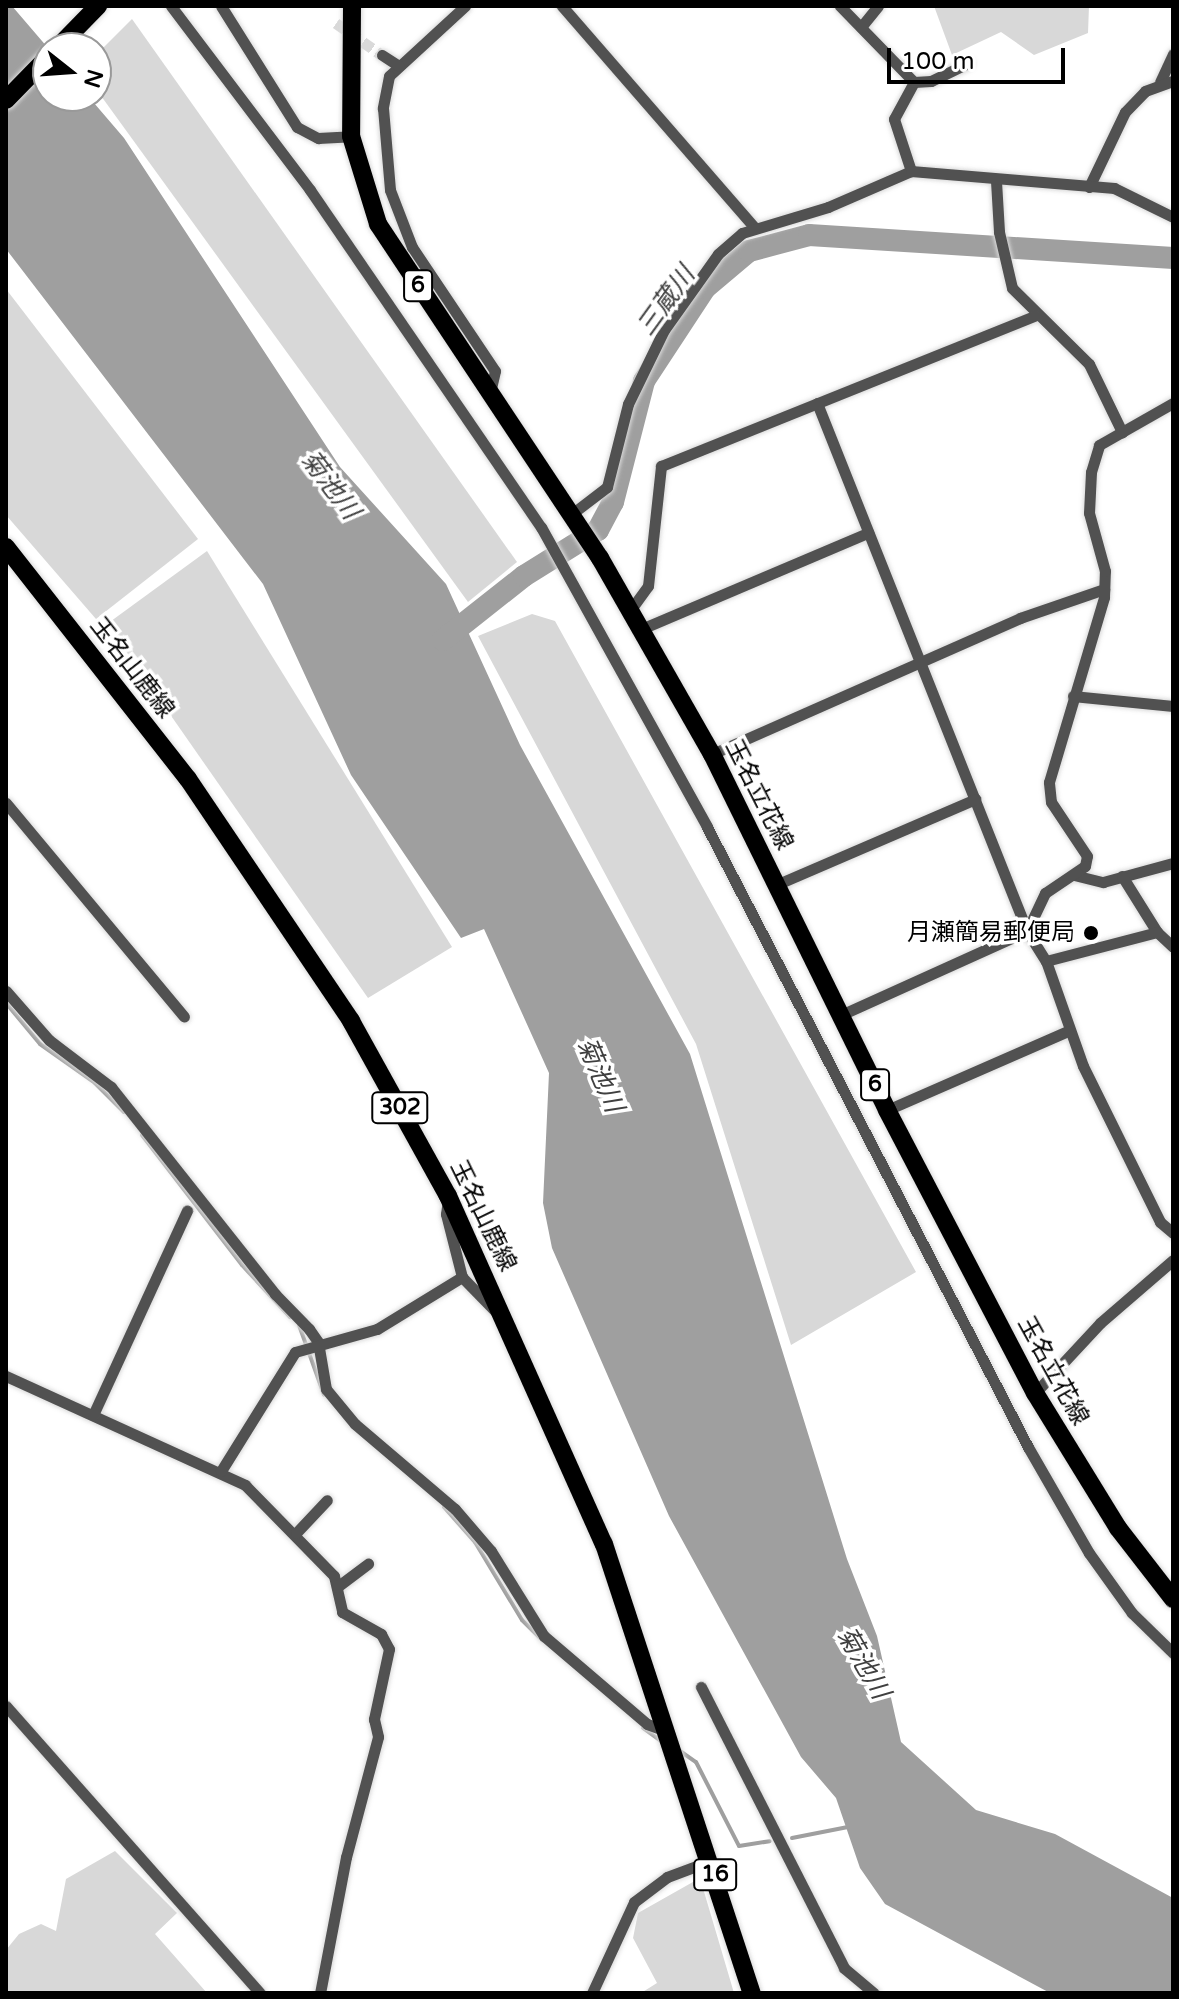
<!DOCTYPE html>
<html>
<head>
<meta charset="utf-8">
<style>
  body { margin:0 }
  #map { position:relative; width:1179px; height:1999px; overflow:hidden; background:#fff; font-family:"Varela Round","Noto Sans JP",sans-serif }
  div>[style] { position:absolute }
  .green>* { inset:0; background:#d8d8d8 }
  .water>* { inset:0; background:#9f9f9f }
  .stream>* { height:4px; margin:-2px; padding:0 2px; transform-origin:2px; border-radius:2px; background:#9f9f9f }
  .river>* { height:22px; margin:-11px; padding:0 11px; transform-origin:11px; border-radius:11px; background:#9f9f9f }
  .street-tunnel>* { height:11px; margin-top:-5.5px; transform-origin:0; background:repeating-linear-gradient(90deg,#d9d9d9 0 11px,transparent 0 16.5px) }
  .roads { filter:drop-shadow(0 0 2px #dbdbdb) drop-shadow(0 0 2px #dbdbdb) }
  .street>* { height:11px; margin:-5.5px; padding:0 5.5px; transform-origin:5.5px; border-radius:5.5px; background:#515151 }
  .primary>* { height:18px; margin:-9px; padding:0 9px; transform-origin:9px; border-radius:9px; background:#000 }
  .dots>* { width:22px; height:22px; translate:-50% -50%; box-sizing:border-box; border:4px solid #fff; border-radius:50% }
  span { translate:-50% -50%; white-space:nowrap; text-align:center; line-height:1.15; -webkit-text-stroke:7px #fff; paint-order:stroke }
  .shield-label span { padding:2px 6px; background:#fff; border:2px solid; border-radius:6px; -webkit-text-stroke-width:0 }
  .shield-label { font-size:22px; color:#000; font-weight:700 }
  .street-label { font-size:24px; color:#000 }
  .poi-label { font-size:24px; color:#000 }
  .right { translate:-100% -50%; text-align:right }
  .water-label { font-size:26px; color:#404040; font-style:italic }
  .frame { position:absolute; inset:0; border:8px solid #000; pointer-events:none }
  .north { position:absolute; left:32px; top:32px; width:80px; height:80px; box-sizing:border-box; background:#fff; border:2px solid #999; border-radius:50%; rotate:107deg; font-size:22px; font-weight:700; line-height:32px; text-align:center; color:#000 }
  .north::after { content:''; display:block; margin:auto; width:28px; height:36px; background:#000; clip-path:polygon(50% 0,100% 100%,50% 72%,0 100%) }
  .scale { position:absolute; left:887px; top:48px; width:178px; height:36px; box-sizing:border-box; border:4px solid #000; border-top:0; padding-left:10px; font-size:24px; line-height:28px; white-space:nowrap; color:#000; -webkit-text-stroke:6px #fff; paint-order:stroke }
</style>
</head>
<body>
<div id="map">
  <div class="green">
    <div style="clip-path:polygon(934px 6px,1089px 6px,1088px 33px,1034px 55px,1001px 32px,952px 55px)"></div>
    <div style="clip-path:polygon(132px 19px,517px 562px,468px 602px,96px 89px,96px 55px)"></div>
    <div style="clip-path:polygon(6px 289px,198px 539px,96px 619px,6px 515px)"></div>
    <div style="clip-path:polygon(207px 551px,452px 947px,368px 998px,107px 624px)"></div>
    <div style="clip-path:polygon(532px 614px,555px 621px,916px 1272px,791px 1345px,696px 1044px,478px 636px)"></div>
    <div style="clip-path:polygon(115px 1851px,177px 1913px,155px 1934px,207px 1993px,6px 1993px,6px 1950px,19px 1934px,41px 1924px,56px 1931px,66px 1879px)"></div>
    <div style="clip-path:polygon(700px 1878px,734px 1993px,641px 1993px,657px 1983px,633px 1938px,638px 1913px)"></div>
  </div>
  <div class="water">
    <div style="clip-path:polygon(6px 6px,12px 6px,48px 48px,48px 96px,88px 96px,124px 138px,340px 467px,446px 584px,520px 745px,690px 1054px,847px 1559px,877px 1636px,901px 1742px,976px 1810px,1055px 1834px,1173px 1898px,1173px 1993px,1050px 1993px,885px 1904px,860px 1868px,836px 1798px,801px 1757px,669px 1516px,552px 1248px,543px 1203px,549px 1073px,484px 929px,461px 938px,351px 775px,263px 584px,6px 249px)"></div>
  </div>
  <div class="stream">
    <div style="left:6px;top:1003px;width:53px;rotate:50.3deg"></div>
    <div style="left:40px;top:1044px;width:67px;rotate:35.3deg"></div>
    <div style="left:95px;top:1083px;width:41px;rotate:45deg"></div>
    <div style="left:142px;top:1135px;width:164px;rotate:52.4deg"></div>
    <div style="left:242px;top:1265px;width:71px;rotate:47.3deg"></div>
    <div style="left:299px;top:1325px;width:74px;rotate:70.3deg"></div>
    <div style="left:444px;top:1507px;width:47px;rotate:48.5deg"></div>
    <div style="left:475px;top:1542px;width:91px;rotate:58.9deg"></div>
    <div style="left:522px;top:1620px;width:25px;rotate:45deg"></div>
    <div style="left:643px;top:1728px;width:22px;rotate:36deg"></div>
    <div style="left:680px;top:1751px;width:19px;rotate:35deg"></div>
    <div style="left:696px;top:1762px;width:94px;rotate:62.9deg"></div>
    <div style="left:739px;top:1846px;width:31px;rotate:-9deg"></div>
    <div style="left:792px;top:1838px;width:57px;rotate:-11.1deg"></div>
  </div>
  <div class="river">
    <div style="left:443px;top:640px;width:103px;rotate:-38.3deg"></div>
    <div style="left:524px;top:576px;width:87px;rotate:-31.9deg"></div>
    <div style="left:598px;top:530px;width:32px;rotate:-62deg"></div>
    <div style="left:613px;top:502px;width:125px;rotate:-75.6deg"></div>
    <div style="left:644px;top:381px;width:111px;rotate:-56.7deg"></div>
    <div style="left:705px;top:288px;width:57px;rotate:-40.1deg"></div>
    <div style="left:749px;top:251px;width:62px;rotate:-14.9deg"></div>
    <div style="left:809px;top:235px;width:365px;rotate:3.6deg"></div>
  </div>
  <div class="street-tunnel">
    <div style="left:336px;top:23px;width:56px;rotate:34.8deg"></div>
  </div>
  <div class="roads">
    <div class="street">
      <div style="left:171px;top:6px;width:231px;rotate:52.9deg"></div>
      <div style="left:310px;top:190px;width:409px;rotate:55.6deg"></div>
      <div style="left:541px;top:527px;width:343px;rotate:61deg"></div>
      <div style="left:707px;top:827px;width:698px;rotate:62.63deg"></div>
      <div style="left:1028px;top:1447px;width:122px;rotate:60.1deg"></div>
      <div style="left:1089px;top:1553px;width:74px;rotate:54.4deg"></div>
      <div style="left:1132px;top:1613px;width:57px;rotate:44.3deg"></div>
      <div style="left:221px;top:6px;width:143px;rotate:57.9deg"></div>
      <div style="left:297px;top:127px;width:24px;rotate:28deg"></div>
      <div style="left:318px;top:138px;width:33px;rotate:-3deg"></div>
      <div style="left:465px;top:6px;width:103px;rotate:137.4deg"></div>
      <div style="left:389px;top:76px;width:33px;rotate:101deg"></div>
      <div style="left:383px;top:108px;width:82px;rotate:85.1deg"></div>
      <div style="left:390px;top:190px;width:61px;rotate:68.9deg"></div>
      <div style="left:412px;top:247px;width:149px;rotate:56.2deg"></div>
      <div style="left:495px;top:371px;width:18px;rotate:103deg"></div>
      <div style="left:562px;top:6px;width:294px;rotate:49deg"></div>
      <div style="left:840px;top:6px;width:106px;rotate:45.8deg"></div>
      <div style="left:914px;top:82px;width:42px;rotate:118.4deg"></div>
      <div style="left:894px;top:119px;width:55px;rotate:71.9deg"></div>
      <div style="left:861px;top:27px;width:27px;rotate:-51deg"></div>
      <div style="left:382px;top:55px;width:20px;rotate:33deg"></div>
      <div style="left:914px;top:82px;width:17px;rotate:-3deg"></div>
      <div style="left:931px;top:81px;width:41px;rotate:-25.9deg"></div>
      <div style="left:1160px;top:82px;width:31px;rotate:-65deg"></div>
      <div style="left:996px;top:181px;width:51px;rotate:86.6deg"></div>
      <div style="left:999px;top:232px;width:57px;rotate:76.9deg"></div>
      <div style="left:1012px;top:288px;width:108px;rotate:44.6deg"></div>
      <div style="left:1089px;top:364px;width:76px;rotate:64.1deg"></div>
      <div style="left:1089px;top:187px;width:83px;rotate:-64.4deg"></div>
      <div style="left:1125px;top:112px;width:29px;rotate:-46deg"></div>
      <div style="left:1145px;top:91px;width:30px;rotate:-20deg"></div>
      <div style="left:817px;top:403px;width:568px;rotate:68.31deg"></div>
      <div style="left:1027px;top:931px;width:36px;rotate:58deg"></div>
      <div style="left:1046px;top:961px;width:111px;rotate:70.6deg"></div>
      <div style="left:1083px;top:1066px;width:174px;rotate:63.7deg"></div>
      <div style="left:1160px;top:1222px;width:17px;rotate:40deg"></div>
      <div style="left:573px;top:513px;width:43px;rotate:-37.4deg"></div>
      <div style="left:607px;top:487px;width:86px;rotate:-75.8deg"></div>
      <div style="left:628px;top:404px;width:82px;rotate:-64.1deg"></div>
      <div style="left:664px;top:330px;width:93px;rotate:-54.6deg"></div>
      <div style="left:718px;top:254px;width:32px;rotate:-41deg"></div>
      <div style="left:742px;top:233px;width:90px;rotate:-16.8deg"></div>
      <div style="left:828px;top:207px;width:90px;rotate:-23.4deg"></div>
      <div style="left:911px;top:171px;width:204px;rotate:4.8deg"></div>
      <div style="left:1114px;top:188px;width:66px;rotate:26.2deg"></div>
      <div style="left:629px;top:612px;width:32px;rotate:-54deg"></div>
      <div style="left:648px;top:586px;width:121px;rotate:-83.8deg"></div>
      <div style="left:661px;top:466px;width:404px;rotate:-21.9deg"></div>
      <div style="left:639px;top:630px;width:249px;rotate:-23deg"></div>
      <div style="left:1073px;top:696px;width:100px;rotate:5.7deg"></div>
      <div style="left:712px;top:754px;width:337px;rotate:-23.8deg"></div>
      <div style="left:1020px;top:618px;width:89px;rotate:-19deg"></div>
      <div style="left:6px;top:803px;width:278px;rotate:50.2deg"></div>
      <div style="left:1074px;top:875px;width:30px;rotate:14deg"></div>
      <div style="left:1103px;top:882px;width:73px;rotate:-15.2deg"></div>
      <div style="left:1122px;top:876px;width:66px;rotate:58deg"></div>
      <div style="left:1157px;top:932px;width:22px;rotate:43deg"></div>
      <div style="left:778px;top:884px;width:215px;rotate:-23.3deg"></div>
      <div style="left:1046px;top:961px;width:115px;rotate:-14.6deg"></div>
      <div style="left:6px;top:991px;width:65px;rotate:48.7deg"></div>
      <div style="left:49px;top:1040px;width:78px;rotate:37.2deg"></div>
      <div style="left:111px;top:1087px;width:264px;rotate:51.6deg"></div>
      <div style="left:275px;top:1294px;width:49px;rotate:45.8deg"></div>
      <div style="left:309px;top:1329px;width:16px;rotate:55deg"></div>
      <div style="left:318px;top:1342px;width:48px;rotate:80.3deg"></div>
      <div style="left:326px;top:1389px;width:45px;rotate:50.4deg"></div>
      <div style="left:355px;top:1424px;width:131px;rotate:40.4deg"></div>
      <div style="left:455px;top:1509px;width:55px;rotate:49.4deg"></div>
      <div style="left:491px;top:1551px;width:100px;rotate:58.1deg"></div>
      <div style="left:544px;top:1636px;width:135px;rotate:40.5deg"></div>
      <div style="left:647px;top:1724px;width:20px;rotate:20deg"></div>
      <div style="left:843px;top:1014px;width:202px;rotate:-24.3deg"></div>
      <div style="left:1027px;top:931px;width:42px;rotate:-64.7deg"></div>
      <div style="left:1045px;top:893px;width:48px;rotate:-34deg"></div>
      <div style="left:1085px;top:866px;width:10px;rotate:-79deg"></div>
      <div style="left:1087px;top:856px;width:65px;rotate:-123.7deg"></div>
      <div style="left:1051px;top:802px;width:20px;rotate:-96deg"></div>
      <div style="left:1049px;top:782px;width:193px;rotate:-73.4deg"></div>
      <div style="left:1104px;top:597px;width:26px;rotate:-88deg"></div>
      <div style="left:1105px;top:571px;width:60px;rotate:-105.4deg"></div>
      <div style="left:1089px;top:513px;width:41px;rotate:-87.2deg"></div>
      <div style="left:1091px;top:472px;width:28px;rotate:-73deg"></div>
      <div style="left:1099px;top:445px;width:85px;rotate:-29.6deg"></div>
      <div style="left:887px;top:1110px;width:197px;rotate:-23.6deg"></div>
      <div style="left:462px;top:1277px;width:52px;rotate:45.8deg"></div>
      <div style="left:6px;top:1376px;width:263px;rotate:24.5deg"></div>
      <div style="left:245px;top:1485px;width:127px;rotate:45.6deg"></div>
      <div style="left:334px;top:1576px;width:37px;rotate:77deg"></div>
      <div style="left:342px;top:1612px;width:45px;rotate:29.4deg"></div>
      <div style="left:381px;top:1634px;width:17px;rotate:62deg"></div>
      <div style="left:389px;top:1649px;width:72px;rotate:102.1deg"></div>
      <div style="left:374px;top:1719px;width:18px;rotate:77deg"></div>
      <div style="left:378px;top:1737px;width:124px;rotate:104.9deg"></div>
      <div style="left:346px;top:1857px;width:138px;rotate:100.8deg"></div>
      <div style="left:1035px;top:1393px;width:96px;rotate:-47.1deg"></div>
      <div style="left:1100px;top:1323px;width:96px;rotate:-40.8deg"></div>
      <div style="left:93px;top:1415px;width:225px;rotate:-65.3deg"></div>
      <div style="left:221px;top:1471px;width:140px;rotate:-58.1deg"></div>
      <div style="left:295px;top:1352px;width:85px;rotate:-15.7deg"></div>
      <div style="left:377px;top:1329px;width:100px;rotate:-31.5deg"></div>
      <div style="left:462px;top:1277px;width:65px;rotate:-104.3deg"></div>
      <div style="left:446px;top:1214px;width:14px;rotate:-82deg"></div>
      <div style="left:296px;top:1533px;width:45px;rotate:-46.8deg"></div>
      <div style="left:337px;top:1587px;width:39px;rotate:-37deg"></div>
      <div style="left:701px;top:1687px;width:315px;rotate:63deg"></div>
      <div style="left:844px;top:1968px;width:39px;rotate:40deg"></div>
      <div style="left:6px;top:1706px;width:383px;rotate:48.5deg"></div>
      <div style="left:592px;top:1993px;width:100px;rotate:-65.2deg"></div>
      <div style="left:634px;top:1902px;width:41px;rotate:-37.1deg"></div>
      <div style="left:667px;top:1877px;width:46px;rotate:-20.4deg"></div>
    </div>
    <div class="primary">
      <div style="left:352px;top:6px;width:130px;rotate:90.4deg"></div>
      <div style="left:351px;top:136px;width:92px;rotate:72.9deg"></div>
      <div style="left:378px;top:224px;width:401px;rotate:56.4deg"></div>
      <div style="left:600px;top:558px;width:226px;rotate:60.3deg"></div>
      <div style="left:712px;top:754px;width:397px;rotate:63.8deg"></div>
      <div style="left:887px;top:1110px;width:319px;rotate:62.4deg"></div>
      <div style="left:1035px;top:1393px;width:158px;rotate:58.4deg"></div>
      <div style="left:1118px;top:1528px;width:90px;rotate:52.2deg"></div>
      <div style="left:57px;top:48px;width:59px;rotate:-45.7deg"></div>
      <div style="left:6px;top:100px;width:60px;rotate:-45.7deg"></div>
      <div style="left:6px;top:547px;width:295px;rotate:51.9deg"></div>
      <div style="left:188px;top:779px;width:292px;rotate:56deg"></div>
      <div style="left:351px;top:1021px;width:200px;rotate:61deg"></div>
      <div style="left:448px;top:1196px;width:381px;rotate:65.9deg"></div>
      <div style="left:604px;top:1544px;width:473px;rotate:71.8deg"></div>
    </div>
  </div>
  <div class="dots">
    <div style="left:1091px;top:933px;background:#000"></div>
  </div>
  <div class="shield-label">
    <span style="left:418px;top:286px">6</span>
    <span style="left:875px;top:1085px">6</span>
    <span style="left:400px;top:1108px">302</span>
    <span style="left:715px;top:1875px">16</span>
  </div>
  <div class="street-label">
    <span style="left:132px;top:668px;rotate:52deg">玉名山鹿線</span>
    <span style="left:759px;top:795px;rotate:63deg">玉名立花線</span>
    <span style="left:483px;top:1216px;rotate:64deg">玉名山鹿線</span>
    <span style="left:1053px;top:1371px;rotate:61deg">玉名立花線</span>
  </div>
  <div class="poi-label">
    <span class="right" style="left:1075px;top:933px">月瀬簡易郵便局</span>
  </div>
  <div class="water-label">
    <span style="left:666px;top:301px;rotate:-54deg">三蔵川</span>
    <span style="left:330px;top:485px;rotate:53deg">菊池川</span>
    <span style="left:600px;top:1075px;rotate:67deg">菊池川</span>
    <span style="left:863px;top:1663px;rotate:60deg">菊池川</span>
  </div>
  <div class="frame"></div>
  <div class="north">N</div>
  <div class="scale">100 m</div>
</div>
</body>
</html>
